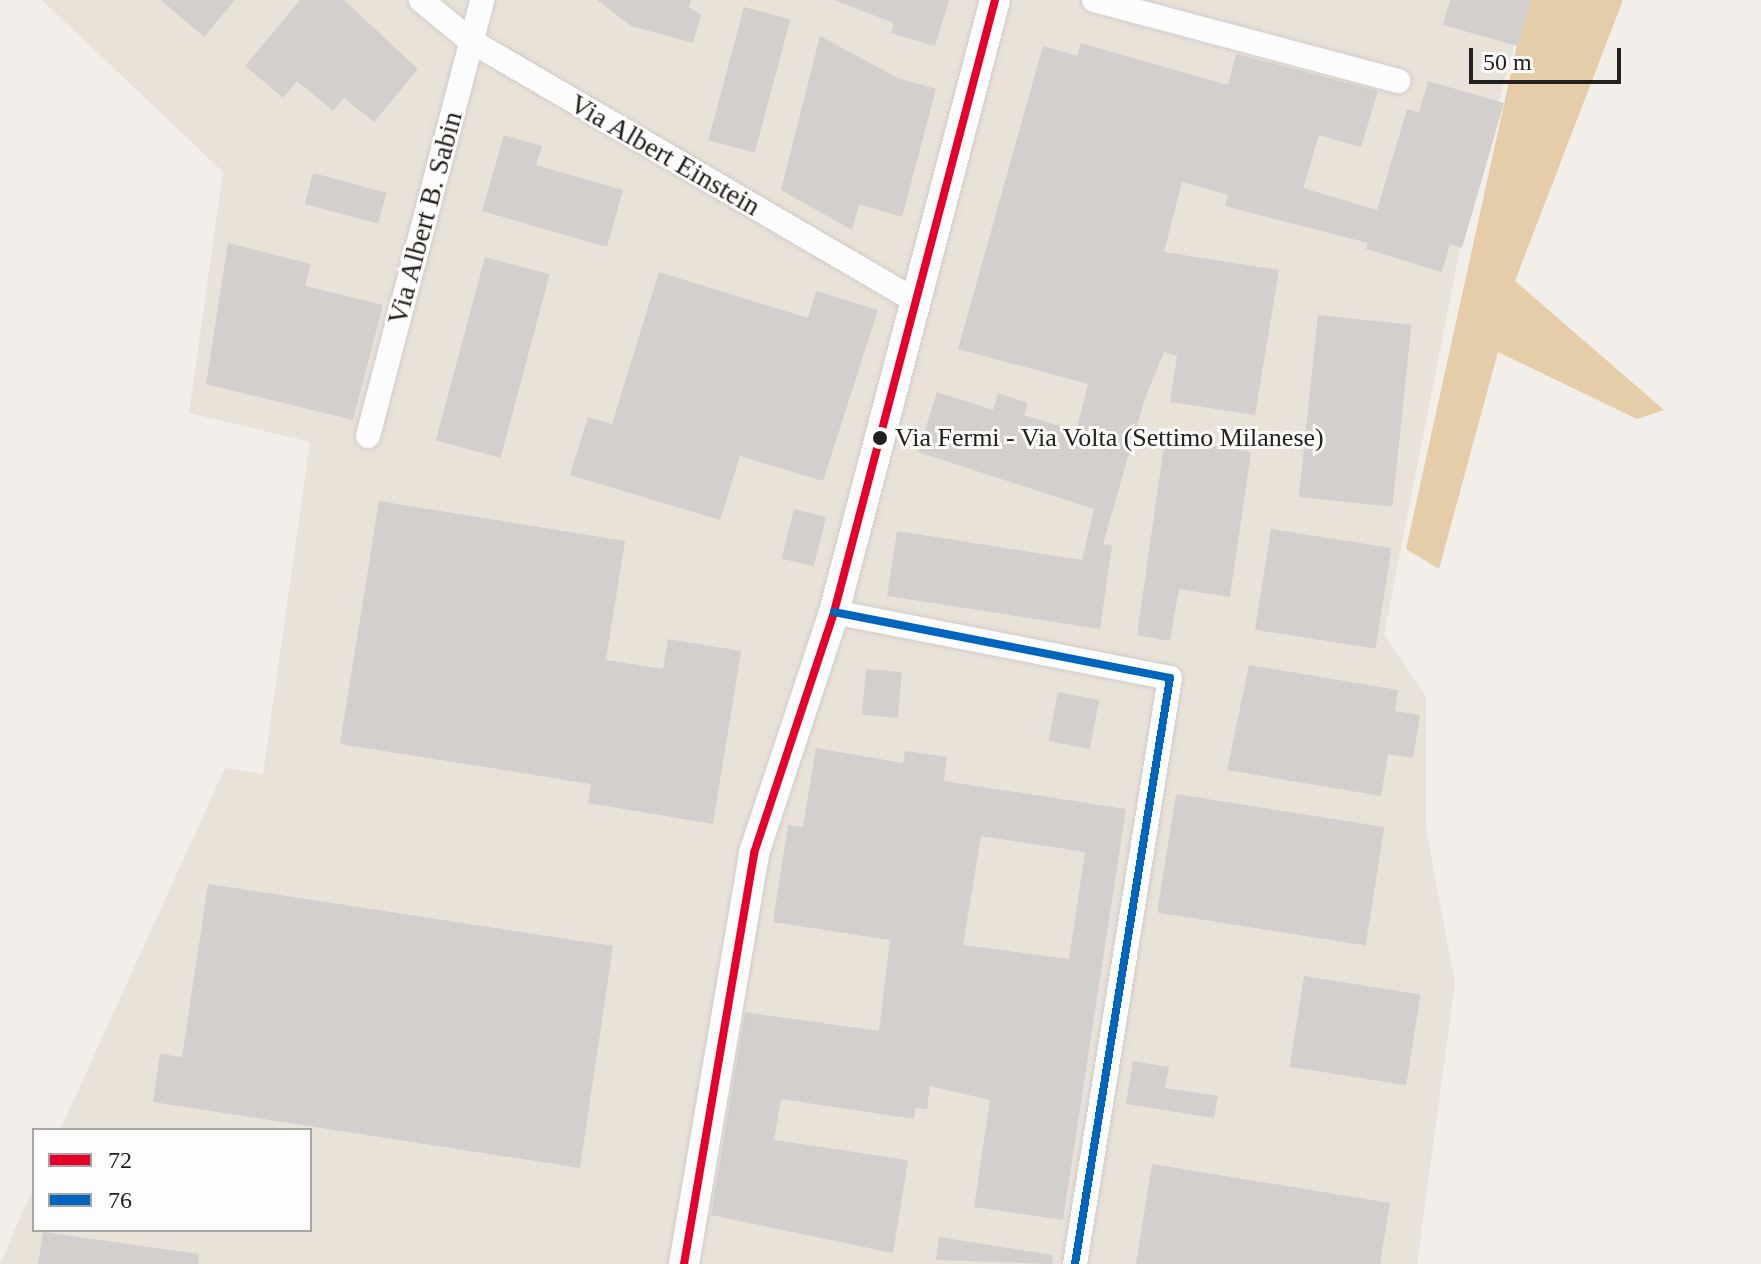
<!DOCTYPE html>
<html>
<head>
<meta charset="utf-8">
<style>
  body { margin:0 }
  #map { position:relative; width:1761px; height:1264px; overflow:hidden; background:#f2eeea; font-family:"Times New Roman",serif }
  div>[style] { position:absolute }
  .built>* { inset:0; background:#e9e2d8 }
  .forest>* { inset:0; background:#e5cdaa }
  .building>* { inset:0; background:#d2cfcc; transform-origin:0 0 }
  .roads { filter:drop-shadow(0 0 2px #cfccc9) drop-shadow(0 0 2px #cfccc9) }
  .minor>* { height:24px; margin:-12px; padding:0 12px; transform-origin:12px; border-radius:12px; background:#fdfcfc }
  .tertiary>* { height:30px; margin:-15px; padding:0 15px; transform-origin:15px; border-radius:15px; background:#fdfcfc }
  .bus-1>* { height:8px; margin:-4px; padding:0 4px; transform-origin:4px; border-radius:4px; background:#e4002b }
  .bus-2>* { height:8px; margin:-4px; padding:0 4px; transform-origin:4px; border-radius:4px; background:#0065bd }
  .dots>* { width:22px; height:22px; translate:-50% -50%; box-sizing:border-box; border:4px solid #fefdfb; border-radius:50% }
  span { translate:-50% -50%; white-space:nowrap; text-align:center; line-height:1.15; -webkit-text-stroke:6px #fefdfb; paint-order:stroke }
  .bus-label { font-size:26px; color:#23211e }
  .left { translate:0 -50%; text-align:left }
  .street-label { font-size:28px; color:#23211e }
  .legend { position:absolute; left:32px; top:1128px; width:280px; height:104px; box-sizing:border-box; background:#fefdfb; border:2px solid #a6a5a3; margin:0; padding:10px 14px; list-style:none; font-size:24px; color:#23211e }
  .legend li { display:flex; align-items:center; gap:16px; height:40px }
  .legend b { width:40px; border:2px solid #a6a5a3 }
  .scale { position:absolute; left:1469px; top:48px; width:152px; height:36px; box-sizing:border-box; border:4px solid #23211e; border-top:0; padding-left:10px; font-size:24px; line-height:28px; white-space:nowrap; color:#23211e; -webkit-text-stroke:6px #fefdfb; paint-order:stroke }
</style>
</head>
<body>
<div id="map">
  <div class="built">
    <div style="clip-path:polygon(42px 0,1527px 0,1467px 213px,1384px 635px,1426px 696px,1426px 829px,1455px 983px,1417px 1264px,0 1264px,34px 1186px,34px 1230px,310px 1230px,310px 1130px,60px 1130px,225px 768px,263px 774px,310px 442px,189px 413px,223px 172px)"></div>
  </div>
  <div class="forest">
    <div style="clip-path:polygon(1527px 0,1623px 0,1515px 281px,1664px 410px,1637px 419px,1498px 352px,1439px 569px,1406px 549px)"></div>
  </div>
  <div class="building">
    <div style="clip-path:polygon(161px 0,235px 0,204px 37px)"></div>
    <div style="clip-path:polygon(300px 0,344px 0,418px 69px,374px 122px,344px 98px,333px 111px,297px 81px,283px 98px,245px 66px)"></div>
    <div style="clip-path:polygon(597px 0,691px 0,689px 7px,701px 15px,693px 43px,631px 26px)"></div>
    <div style="clip-path:polygon(834px 0,949px 0,935px 46px,891px 33px,894px 23px)"></div>
    <div style="clip-path:polygon(1450px 0,1531px 0,1518px 46px,1443px 25px)"></div>
    <div style="left:744px;top:7px;width:48px;height:138px;rotate:15deg"></div>
    <div style="clip-path:polygon(820px 36px,898px 78px,936px 89px,902px 217px,859px 204px,852px 230px,781px 190px)"></div>
    <div style="clip-path:polygon(1081px 43px,1228px 85px,1236px 54px,1378px 91px,1361px 147px,1319px 135px,1303px 188px,1377px 210px,1407px 109px,1419px 113px,1428px 81px,1504px 103px,1462px 248px,1450px 244px,1442px 272px,1366px 249px,1368px 243px,1225px 206px,1228px 195px,1182px 182px,1164px 252px,1279px 270px,1255px 415px,1170px 402px,1177px 356px,1164px 352px,1145px 398px,1103px 544px,1112px 545px,1100px 629px,887px 596px,897px 531px,1082px 560px,1094px 509px,918px 452px,937px 392px,993px 410px,998px 393px,1028px 403px,1024px 415px,1076px 431px,1088px 384px,958px 349px,1043px 46px,1077px 56px)"></div>
    <div style="clip-path:polygon(504px 135px,542px 146px,536px 165px,623px 190px,607px 247px,482px 211px)"></div>
    <div style="left:313px;top:173px;width:76px;height:32px;rotate:15deg"></div>
    <div style="clip-path:polygon(228px 243px,311px 264px,305px 286px,383px 305px,353px 420px,206px 384px)"></div>
    <div style="left:485px;top:257px;width:67px;height:190px;rotate:15deg"></div>
    <div style="clip-path:polygon(659px 272px,808px 318px,816px 291px,878px 310px,823px 481px,740px 456px,720px 520px,570px 475px,588px 417px,612px 424px)"></div>
    <div style="left:1318px;top:315px;width:94px;height:183px;rotate:6deg"></div>
    <div style="clip-path:polygon(1165px 438px,1251px 452px,1230px 597px,1179px 589px,1170px 641px,1137px 635px)"></div>
    <div style="clip-path:polygon(379px 501px,625px 541px,606px 660px,663px 669px,668px 639px,741px 651px,713px 824px,588px 803px,591px 784px,340px 744px)"></div>
    <div style="left:794px;top:509px;width:33px;height:51px;rotate:14deg"></div>
    <div style="left:1271px;top:529px;width:122px;height:102px;rotate:9deg"></div>
    <div style="clip-path:polygon(1249px 665px,1398px 690px,1395px 711px,1420px 715px,1413px 758px,1388px 754px,1381px 796px,1227px 770px)"></div>
    <div style="left:866px;top:669px;width:36px;height:46px;rotate:5deg"></div>
    <div style="left:1058px;top:692px;width:42px;height:50px;rotate:11deg"></div>
    <div style="clip-path:polygon(evenodd,816px 748px,903px 763px,905px 751px,947px 757px,944px 781px,1126px 809px,1063px 1220px,974px 1207px,990px 1100px,930px 1086px,927px 1109px,915px 1108px,914px 1119px,781px 1099px,774px 1140px,908px 1160px,893px 1253px,711px 1215px,745px 1012px,879px 1031px,890px 940px,773px 922px,788px 825px,803px 827px,816px 748px,981px 836px,1085px 852px,1069px 959px,963px 945px,981px 836px)"></div>
    <div style="left:1176px;top:794px;width:211px;height:120px;rotate:9deg"></div>
    <div style="clip-path:polygon(208px 884px,613px 946px,580px 1168px,153px 1102px,160px 1054px,182px 1057px)"></div>
    <div style="left:1304px;top:976px;width:118px;height:92px;rotate:9deg"></div>
    <div style="clip-path:polygon(1133px 1061px,1169px 1067px,1165px 1088px,1218px 1096px,1214px 1118px,1126px 1104px)"></div>
    <div style="clip-path:polygon(1152px 1164px,1390px 1203px,1380px 1264px,1136px 1264px)"></div>
    <div style="clip-path:polygon(43px 1232px,199px 1254px,198px 1264px,38px 1264px)"></div>
    <div style="clip-path:polygon(939px 1237px,1053px 1255px,1052px 1264px,936px 1260px)"></div>
  </div>
  <div class="roads">
    <div class="minor">
      <div style="left:421px;top:0;width:65px;rotate:39.4deg"></div>
      <div style="left:471px;top:41px;width:515px;rotate:30.3deg"></div>
      <div style="left:1094px;top:0;width:315px;rotate:14.9deg"></div>
      <div style="left:368px;top:436px;width:451px;rotate:-75.3deg"></div>
      <div style="left:834px;top:612px;width:342px;rotate:11.1deg"></div>
      <div style="left:1170px;top:678px;width:594px;rotate:99.21deg"></div>
    </div>
    <div class="tertiary">
      <div style="left:684px;top:1264px;width:417px;rotate:-80.3deg"></div>
      <div style="left:754px;top:853px;width:254px;rotate:-71.6deg"></div>
      <div style="left:834px;top:612px;width:633px;rotate:-75.26deg"></div>
    </div>
  </div>
  <div class="bus-1">
    <div style="left:684px;top:1264px;width:417px;rotate:-80.3deg"></div>
    <div style="left:754px;top:853px;width:254px;rotate:-71.6deg"></div>
    <div style="left:834px;top:612px;width:633px;rotate:-75.26deg"></div>
  </div>
  <div class="bus-2">
    <div style="left:834px;top:612px;width:342px;rotate:11.1deg"></div>
    <div style="left:1170px;top:678px;width:594px;rotate:99.21deg"></div>
  </div>
  <div class="dots">
    <div style="left:880px;top:438px;background:#23211e"></div>
  </div>
  <div class="bus-label">
    <span class="left" style="left:895px;top:438px">Via Fermi - Via Volta (Settimo Milanese)</span>
  </div>
  <div class="street-label">
    <span style="left:665px;top:155px;rotate:30deg">Via Albert Einstein</span>
    <span style="left:425px;top:218px;rotate:-75deg">Via Albert B. Sabin</span>
  </div>
  <ul class="legend">
  <li><b style="height:10px;background:#e4002b"></b>72</li>
  <li><b style="height:10px;background:#0065bd"></b>76</li>
  </ul>
  <div class="scale">50 m</div>
</div>
</body>
</html>
